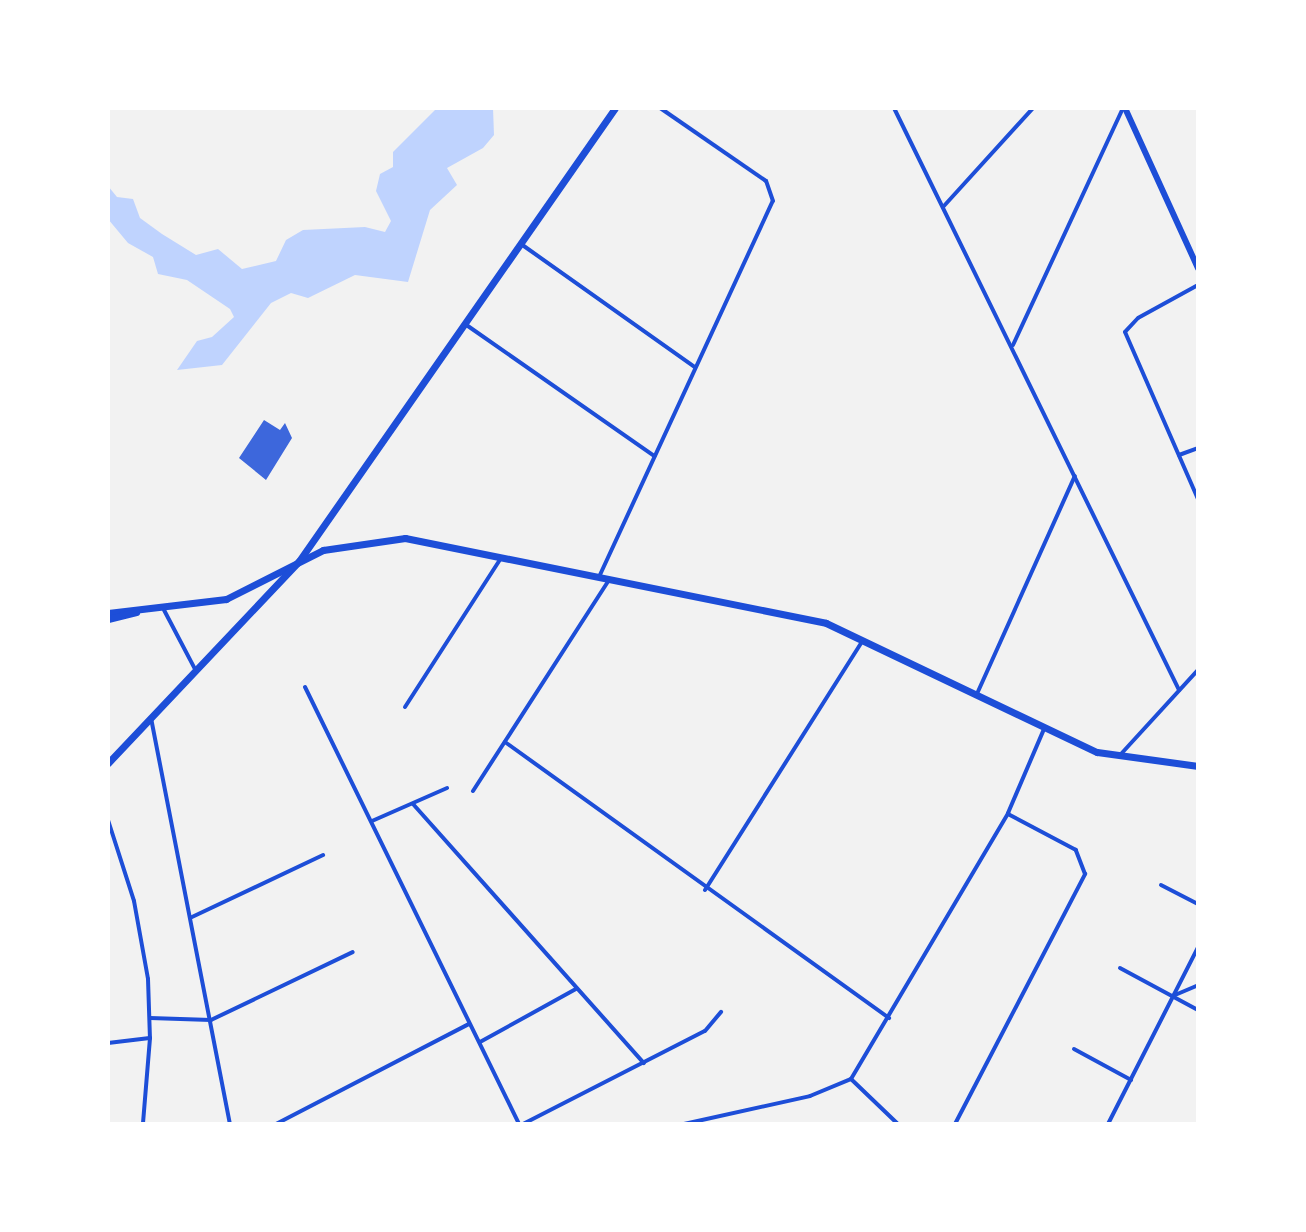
<!DOCTYPE html>
<html>
<head>
<meta charset="utf-8">
<style>
  body { margin:0 }
  #map { position:relative; width:1306px; height:1232px; overflow:hidden; background:#f2f2f2; font-family:Quicksand,sans-serif }
  div>[style] { position:absolute }
  .water>* { inset:0; background:#bfd3fe }
  .building>* { inset:0; background:#3d67dc }
  .minor>* { height:4px; margin:-2px; padding:0 2px; transform-origin:2px; border-radius:2px; background:#1d4ed8 }
  .secondary>* { height:6px; margin:-3px; padding:0 3px; transform-origin:3px; border-radius:3px; background:#1d4ed8 }
  .primary>* { height:7px; margin:-3.5px; padding:0 3.5px; transform-origin:3.5px; border-radius:3.5px; background:#1d4ed8 }
  span { translate:-50% -50%; white-space:nowrap; text-align:center; line-height:1.15; -webkit-text-stroke:8px #fff; paint-order:stroke }
  .frame { position:absolute; inset:0; border:110px solid #fff; pointer-events:none }
</style>
</head>
<body>
<div id="map">
  <div class="water">
    <div style="clip-path:polygon(437px 108px,493px 108px,494px 135px,483px 148px,447px 168px,457px 185px,430px 210px,408px 282px,355px 275px,308px 298px,291px 293px,271px 303px,222px 365px,177px 370px,197px 341px,212px 337px,234px 317px,230px 309px,187px 280px,158px 274px,153px 257px,128px 243px,108px 219px,108px 186px,117px 197px,133px 199px,140px 218px,162px 234px,196px 255px,218px 249px,242px 269px,276px 261px,286px 240px,303px 230px,365px 227px,385px 232px,391px 221px,376px 191px,380px 174px,393px 167px,393px 152px)"></div>
  </div>
  <div class="building">
    <div style="clip-path:polygon(264px 420px,280px 430px,285px 423px,292px 438px,266px 480px,239px 458px)"></div>
  </div>
  <div class="minor">
    <div style="left:894px;top:108px;width:648px;rotate:63.91deg"></div>
    <div style="left:943px;top:207px;width:134px;rotate:-47.7deg"></div>
    <div style="left:521px;top:244px;width:213px;rotate:35.3deg"></div>
    <div style="left:1198px;top:285px;width:68px;rotate:151.2deg"></div>
    <div style="left:1138px;top:318px;width:19px;rotate:133deg"></div>
    <div style="left:1125px;top:332px;width:182px;rotate:66.4deg"></div>
    <div style="left:465px;top:324px;width:231px;rotate:34.9deg"></div>
    <div style="left:1013px;top:345px;width:261px;rotate:-65.1deg"></div>
    <div style="left:1179px;top:455px;width:20px;rotate:-20deg"></div>
    <div style="left:599px;top:577px;width:414px;rotate:-65.2deg"></div>
    <div style="left:773px;top:201px;width:21px;rotate:-109deg"></div>
    <div style="left:766px;top:181px;width:129px;rotate:-145.4deg"></div>
    <div style="left:164px;top:610px;width:67px;rotate:62.3deg"></div>
    <div style="left:305px;top:687px;width:487px;rotate:63.9deg"></div>
    <div style="left:976px;top:696px;width:241px;rotate:-65.8deg"></div>
    <div style="left:405px;top:707px;width:177px;rotate:-57.2deg"></div>
    <div style="left:151px;top:718px;width:414px;rotate:79deg"></div>
    <div style="left:505px;top:742px;width:473px;rotate:35.7deg"></div>
    <div style="left:1121px;top:754px;width:114px;rotate:-47.5deg"></div>
    <div style="left:473px;top:791px;width:251px;rotate:-57.2deg"></div>
    <div style="left:413px;top:804px;width:347px;rotate:48.3deg"></div>
    <div style="left:108px;top:820px;width:85px;rotate:72.2deg"></div>
    <div style="left:134px;top:901px;width:79px;rotate:79.8deg"></div>
    <div style="left:148px;top:979px;width:59px;rotate:88.1deg"></div>
    <div style="left:150px;top:1038px;width:86px;rotate:94.7deg"></div>
    <div style="left:372px;top:821px;width:82px;rotate:-23.7deg"></div>
    <div style="left:1161px;top:885px;width:42px;rotate:27.2deg"></div>
    <div style="left:705px;top:890px;width:294px;rotate:-57.7deg"></div>
    <div style="left:192px;top:917px;width:145px;rotate:-25.3deg"></div>
    <div style="left:1120px;top:968px;width:89px;rotate:28.3deg"></div>
    <div style="left:1175px;top:995px;width:25px;rotate:-23deg"></div>
    <div style="left:150px;top:1018px;width:61px;rotate:1.9deg"></div>
    <div style="left:211px;top:1020px;width:157px;rotate:-25.6deg"></div>
    <div style="left:480px;top:1042px;width:110px;rotate:-28.9deg"></div>
    <div style="left:108px;top:1043px;width:42px;rotate:-6.8deg"></div>
    <div style="left:1074px;top:1049px;width:65px;rotate:28.5deg"></div>
    <div style="left:851px;top:1079px;width:65px;rotate:43.8deg"></div>
    <div style="left:276px;top:1124px;width:217px;rotate:-27.4deg"></div>
    <div style="left:523px;top:1124px;width:204px;rotate:-27.1deg"></div>
    <div style="left:705px;top:1031px;width:25px;rotate:-50deg"></div>
    <div style="left:684px;top:1124px;width:129px;rotate:-12.5deg"></div>
    <div style="left:810px;top:1096px;width:44px;rotate:-22.5deg"></div>
    <div style="left:851px;top:1079px;width:309px;rotate:-59.4deg"></div>
    <div style="left:1008px;top:813px;width:91px;rotate:-66.8deg"></div>
    <div style="left:955px;top:1124px;width:282px;rotate:-62.5deg"></div>
    <div style="left:1085px;top:874px;width:26px;rotate:-111deg"></div>
    <div style="left:1076px;top:850px;width:77px;rotate:-152.1deg"></div>
    <div style="left:1108px;top:1124px;width:199px;rotate:-63deg"></div>
  </div>
  <div class="secondary">
    <div style="left:1125px;top:108px;width:176px;rotate:65.5deg"></div>
  </div>
  <div class="primary">
    <div style="left:108px;top:613px;width:119px;rotate:-6.8deg"></div>
    <div style="left:226px;top:599px;width:109px;rotate:-26.8deg"></div>
    <div style="left:323px;top:550px;width:83px;rotate:-8.3deg"></div>
    <div style="left:405px;top:538px;width:429px;rotate:11.4deg"></div>
    <div style="left:826px;top:623px;width:300px;rotate:25.5deg"></div>
    <div style="left:1097px;top:752px;width:102px;rotate:7.9deg"></div>
    <div style="left:108px;top:619px;width:29px;rotate:-14deg"></div>
    <div style="left:108px;top:763px;width:278px;rotate:-46.6deg"></div>
    <div style="left:299px;top:561px;width:552px;rotate:-55.1deg"></div>
  </div>
  <div class="frame"></div>
</div>
</body>
</html>
